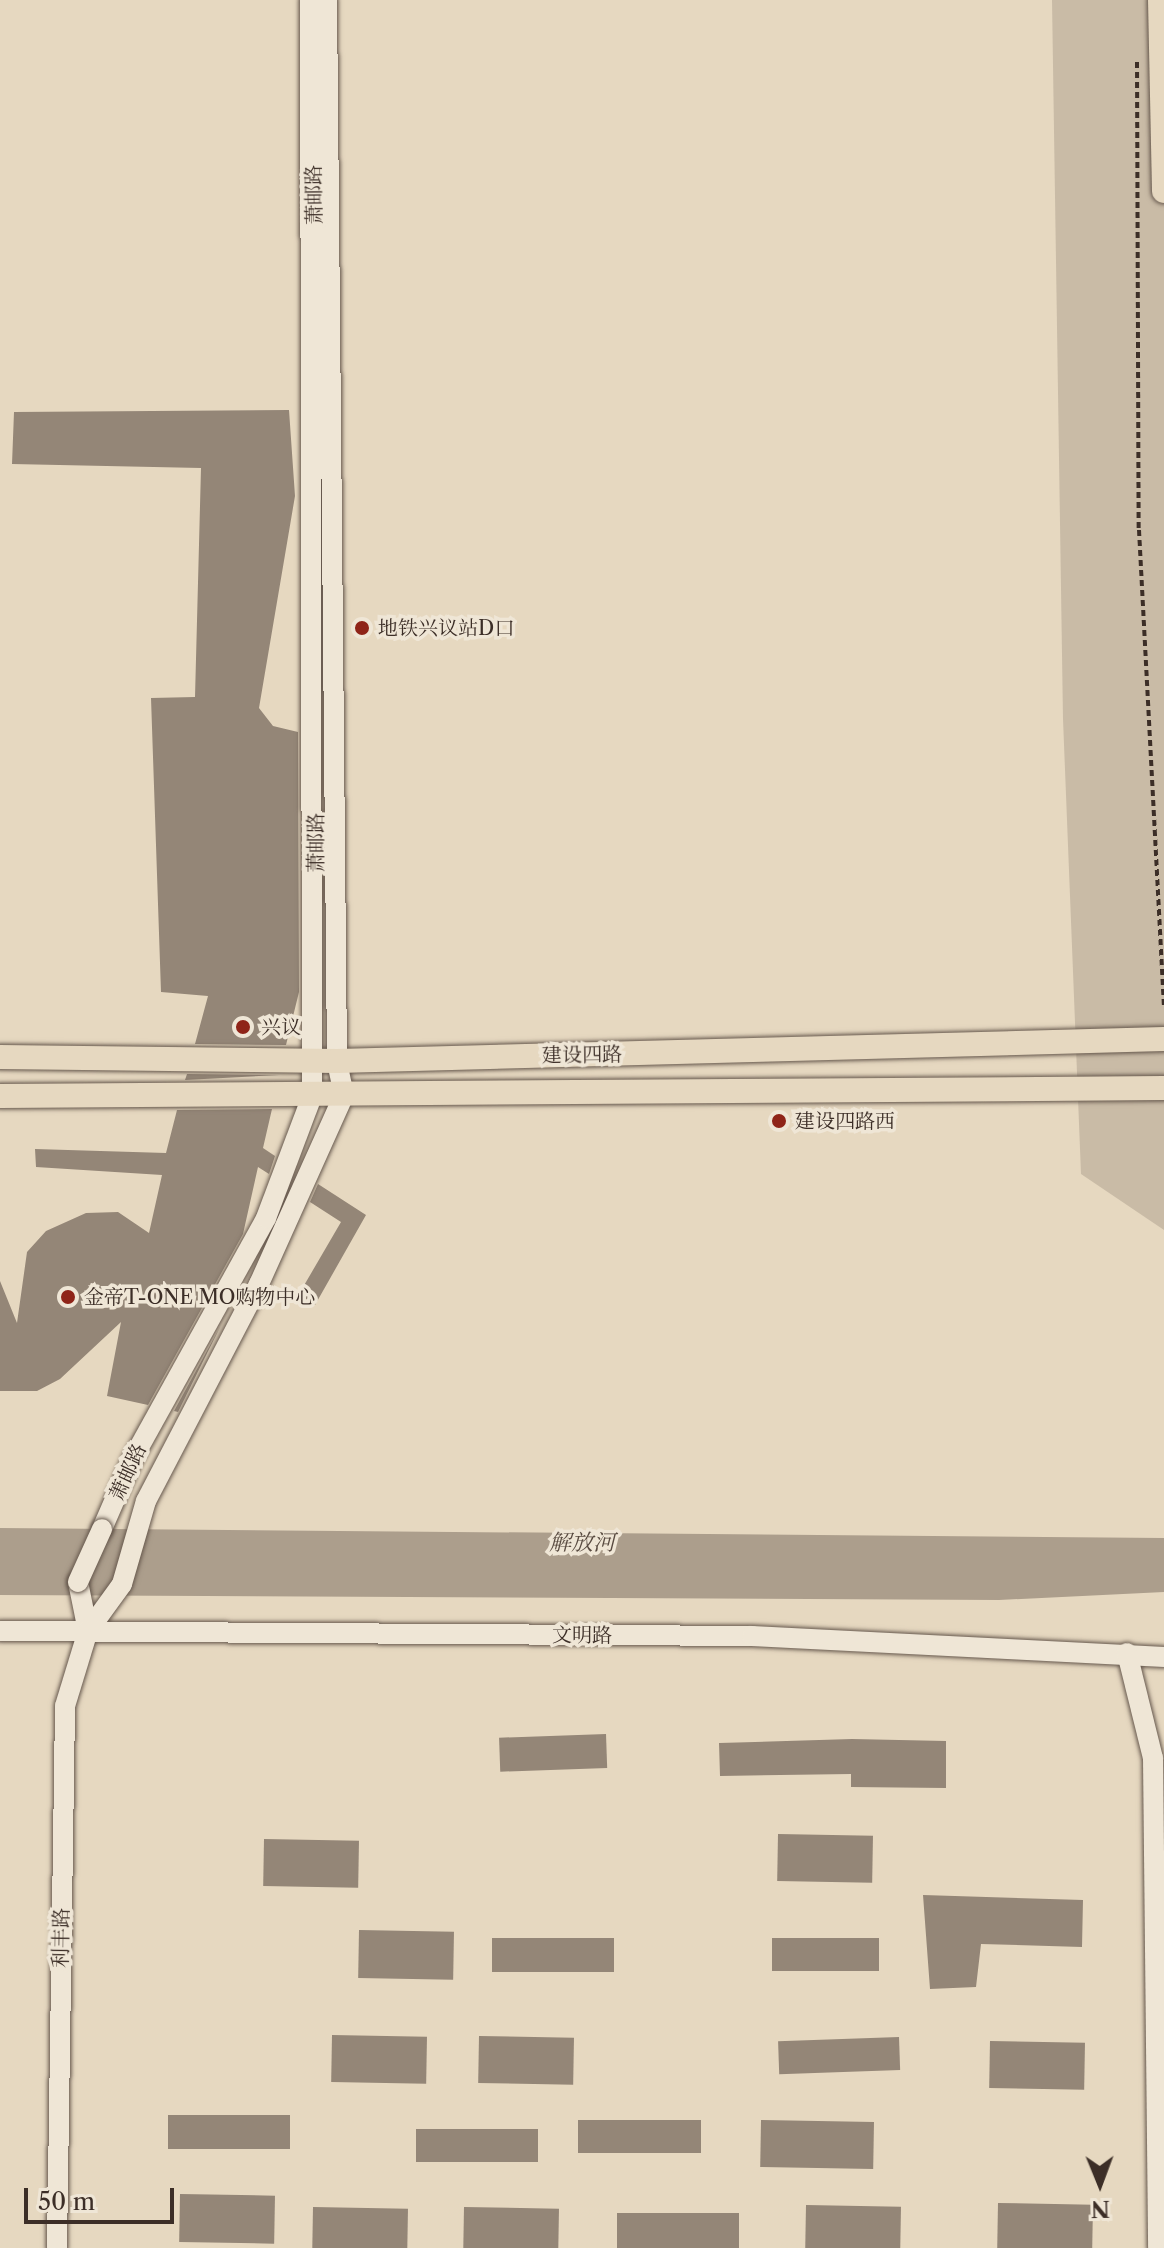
<!DOCTYPE html>
<html>
<head>
<meta charset="utf-8">
<style>
  body { margin:0 }
  #map { position:relative; width:1164px; height:2248px; overflow:hidden; background:#e6d8c0; font-family:"Libre Caslon Text","Noto Serif SC",serif }
  div>[style] { position:absolute }
  .green>* { inset:0; background:#c9bba6 }
  .water>* { inset:0; background:#ac9e8c }
  .building>* { inset:0; background:#948677; transform-origin:0 0 }
  .path>* { height:4px; margin-top:-2px; transform-origin:0; background:repeating-linear-gradient(90deg,#3c2e27 0 6px,transparent 0 10px) }
  .roads { filter:drop-shadow(0 0 2px #66584d) drop-shadow(0 0 2px #66584d) }
  .minor>* { height:20px; margin:-10px; padding:0 10px; transform-origin:10px; border-radius:10px; background:#efe6d6 }
  .major>* { height:24px; margin:-12px; padding:0 12px; transform-origin:12px; border-radius:12px; background:#e6d8c0 }
  .bridges { filter:drop-shadow(0 0 2px #66584d) drop-shadow(0 0 2px #66584d) }
  .minor-bridge>* { height:20px; margin:-10px; padding:0 10px; transform-origin:10px; border-radius:10px; background:#efe6d6 }
  .dots>* { width:22px; height:22px; translate:-50% -50%; box-sizing:border-box; border:4px solid #efe6d6; border-radius:50% }
  span { translate:-50% -50%; white-space:nowrap; text-align:center; line-height:1.15; -webkit-text-stroke:7px #efe6d6; paint-order:stroke }
  .street-label { font-size:20px; color:#3c2e27 }
  .poi-label { font-size:20px; color:#3c2e27 }
  .left { translate:0 -50%; text-align:left }
  .water-label { font-size:22px; color:#584a40; font-style:italic }
  .north { position:absolute; left:1060px; top:2144px; width:80px; height:80px; -webkit-text-stroke:6px #efe6d6; paint-order:stroke; rotate:179deg; font-size:22px; font-weight:700; line-height:32px; text-align:center; color:#3c2e27 }
  .north::after { content:''; display:block; margin:auto; width:28px; height:36px; background:#3c2e27; clip-path:polygon(50% 0,100% 100%,50% 72%,0 100%) }
  .scale { position:absolute; left:24px; top:2188px; width:150px; height:36px; box-sizing:border-box; border:4px solid #3c2e27; border-top:0; padding-left:10px; font-size:24px; line-height:28px; white-space:nowrap; color:#3c2e27; -webkit-text-stroke:6px #efe6d6; paint-order:stroke }
</style>
</head>
<body>
<div id="map">
  <div class="green">
    <div style="clip-path:polygon(1052px 0,1164px 0,1164px 1230px,1081px 1174px,1063px 719px)"></div>
  </div>
  <div class="water">
    <div style="clip-path:polygon(0 1528px,1164px 1538px,1164px 1592px,999px 1600px,0 1595px)"></div>
  </div>
  <div class="building">
    <div style="clip-path:polygon(289px 410px,295px 496px,259px 708px,273px 726px,298px 732px,299px 992px,286px 1045px,195px 1044px,208px 996px,161px 992px,151px 698px,195px 697px,201px 468px,12px 464px,14px 412px)"></div>
    <div style="clip-path:polygon(187px 1074px,279px 1075px,185px 1080px)"></div>
    <div style="clip-path:polygon(272px 1109px,263px 1148px,275px 1156px,269px 1174px,258px 1167px,243px 1234px,148px 1405px,107px 1396px,121px 1322px,60px 1379px,37px 1391px,0 1391px,0 1281px,17px 1323px,27px 1252px,46px 1231px,86px 1213px,118px 1212px,149px 1233px,162px 1175px,36px 1167px,35px 1149px,166px 1153px,177px 1110px)"></div>
    <div style="clip-path:polygon(318px 1184px,366px 1215px,315px 1305px,299px 1294px,341px 1222px,310px 1202px)"></div>
    <div style="clip-path:polygon(220px 1327px,178px 1412px,174px 1411px)"></div>
    <div style="left:606px;top:1734px;width:34px;height:107px;rotate:88deg"></div>
    <div style="clip-path:polygon(852px 1739px,946px 1741px,946px 1788px,851px 1787px,851px 1774px,720px 1776px,719px 1743px)"></div>
    <div style="left:778px;top:1834px;width:95px;height:47px;rotate:1deg"></div>
    <div style="left:264px;top:1839px;width:95px;height:47px;rotate:1deg"></div>
    <div style="clip-path:polygon(923px 1895px,1083px 1900px,1082px 1947px,981px 1944px,976px 1987px,930px 1989px)"></div>
    <div style="left:359px;top:1930px;width:95px;height:48px;rotate:1deg"></div>
    <div style="left:614px;top:1938px;width:34px;height:122px;rotate:90deg"></div>
    <div style="left:879px;top:1938px;width:33px;height:107px;rotate:90deg"></div>
    <div style="left:332px;top:2035px;width:95px;height:47px;rotate:1deg"></div>
    <div style="left:479px;top:2036px;width:95px;height:47px;rotate:1deg"></div>
    <div style="left:899px;top:2037px;width:33px;height:121px;rotate:88deg"></div>
    <div style="left:990px;top:2041px;width:95px;height:47px;rotate:1deg"></div>
    <div style="left:290px;top:2115px;width:34px;height:122px;rotate:90deg"></div>
    <div style="left:578px;top:2120px;width:123px;height:33px"></div>
    <div style="left:874px;top:2122px;width:47px;height:113px;rotate:91deg"></div>
    <div style="left:538px;top:2129px;width:33px;height:122px;rotate:90deg"></div>
    <div style="left:180px;top:2194px;width:95px;height:48px;rotate:1deg"></div>
    <div style="left:998px;top:2203px;width:95px;height:45px;rotate:1deg"></div>
    <div style="left:806px;top:2205px;width:95px;height:43px;rotate:1deg"></div>
    <div style="left:313px;top:2207px;width:95px;height:41px;rotate:1deg"></div>
    <div style="left:464px;top:2207px;width:95px;height:41px;rotate:1deg"></div>
    <div style="left:617px;top:2213px;width:122px;height:35px"></div>
  </div>
  <div class="path">
    <div style="left:1137px;top:62px;width:468px;rotate:89.8deg"></div>
    <div style="left:1139px;top:530px;width:479px;rotate:87deg"></div>
  </div>
  <div class="roads">
    <div class="minor">
      <div style="left:102px;top:1529px;width:75px;rotate:-66.5deg"></div>
      <div style="left:132px;top:1460px;width:277px;rotate:-61deg"></div>
      <div style="left:266px;top:1218px;width:130px;rotate:-69.3deg"></div>
      <div style="left:312px;top:1096px;width:1096px;rotate:-90.1deg"></div>
      <div style="left:78px;top:1582px;width:50px;rotate:78.5deg"></div>
      <div style="left:0;top:1631px;width:752px;rotate:0.38deg"></div>
      <div style="left:752px;top:1636px;width:413px;rotate:2.9deg"></div>
      <div style="left:1127px;top:1653px;width:108px;rotate:76.1deg"></div>
      <div style="left:1153px;top:1758px;width:490px;rotate:89.4deg"></div>
      <div style="left:57px;top:2248px;width:542px;rotate:-89.15deg"></div>
      <div style="left:65px;top:1706px;width:78px;rotate:-73deg"></div>
      <div style="left:88px;top:1631px;width:58px;rotate:-54.1deg"></div>
      <div style="left:122px;top:1584px;width:86px;rotate:-73.9deg"></div>
      <div style="left:146px;top:1501px;width:245px;rotate:-62.5deg"></div>
      <div style="left:259px;top:1284px;width:207px;rotate:-65.8deg"></div>
      <div style="left:344px;top:1095px;width:35px;rotate:-102deg"></div>
      <div style="left:337px;top:1061px;width:1061px;rotate:-90.54deg"></div>
    </div>
    <div class="major">
      <div style="left:1160px;top:0;width:191px;rotate:88.8deg"></div>
      <div style="left:0;top:1057px;width:337px;rotate:0.7deg"></div>
      <div style="left:337px;top:1061px;width:827px;rotate:-1.52deg"></div>
      <div style="left:0;top:1096px;width:1164px;rotate:-0.39deg"></div>
    </div>
  </div>
  <div class="bridges">
    <div class="minor-bridge">
      <div style="left:78px;top:1582px;width:58px;rotate:-65.6deg"></div>
    </div>
  </div>
  <div class="dots">
    <div style="left:362px;top:628px;background:#8f2418"></div>
    <div style="left:243px;top:1027px;background:#8f2418"></div>
    <div style="left:779px;top:1121px;background:#8f2418"></div>
    <div style="left:68px;top:1297px;background:#8f2418"></div>
  </div>
  <div class="street-label">
    <span style="left:314px;top:195px;rotate:-91deg">萧邮路</span>
    <span style="left:316px;top:843px;rotate:-90deg">萧邮路</span>
    <span style="left:582px;top:1055px;rotate:-1deg">建设四路</span>
    <span style="left:128px;top:1472px;rotate:-65deg">萧邮路</span>
    <span style="left:582px;top:1635px">文明路</span>
    <span style="left:61px;top:1938px;rotate:-89deg">利丰路</span>
  </div>
  <div class="poi-label">
    <span class="left" style="left:378px;top:628px">地铁兴议站D口</span>
    <span class="left" style="left:261px;top:1027px">兴议</span>
    <span class="left" style="left:795px;top:1121px">建设四路西</span>
    <span class="left" style="left:84px;top:1297px">金帝T-ONE MO购物中心</span>
  </div>
  <div class="water-label">
    <span style="left:582px;top:1543px">解放河</span>
  </div>
  <div class="north">N</div>
  <div class="scale">50 m</div>
</div>
</body>
</html>
